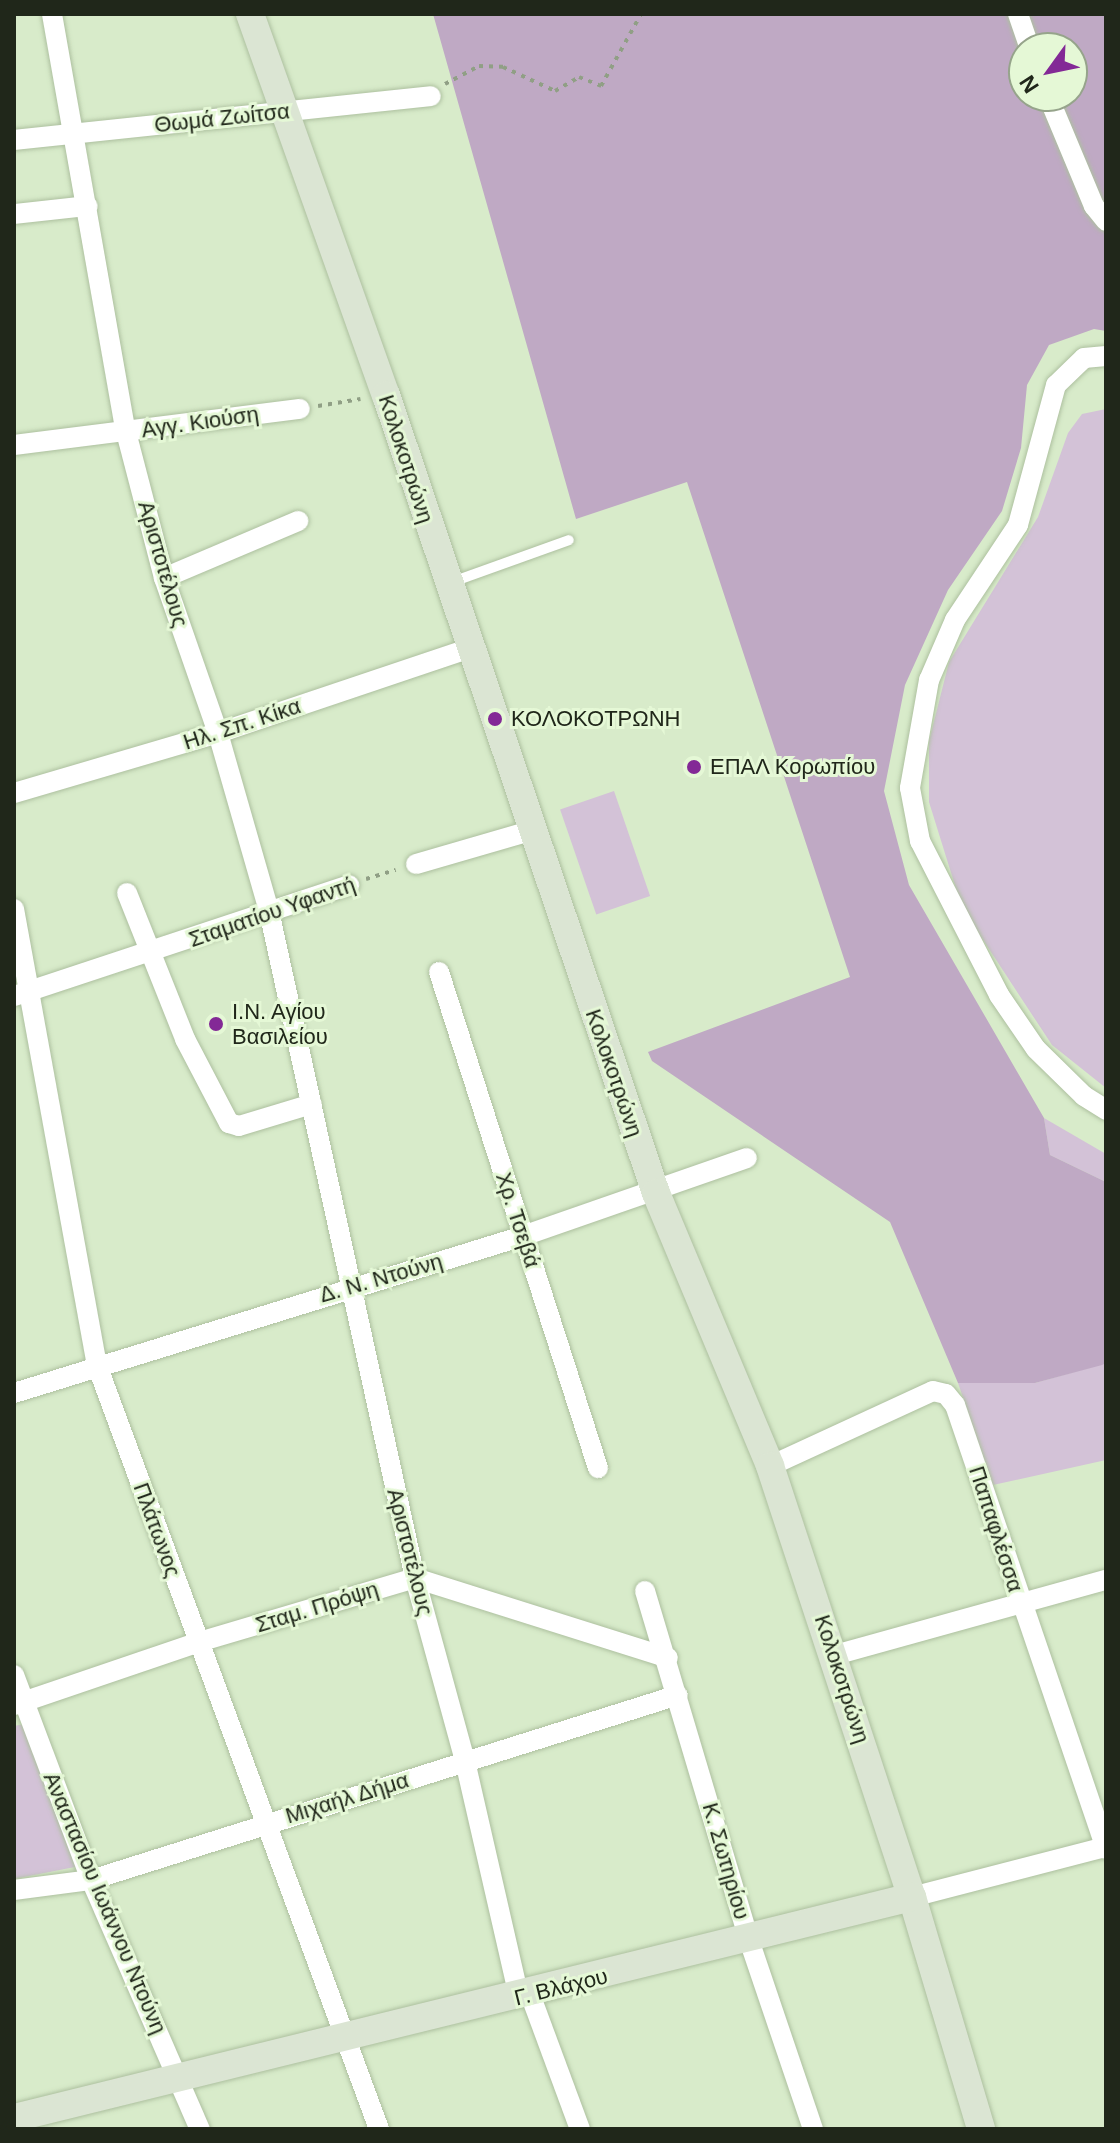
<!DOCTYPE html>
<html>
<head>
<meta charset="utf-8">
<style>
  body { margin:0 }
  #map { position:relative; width:1120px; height:2143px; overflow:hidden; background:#d8ebca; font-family:Arial,sans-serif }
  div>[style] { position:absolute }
  .green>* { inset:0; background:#d3c2d7; transform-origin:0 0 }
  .forest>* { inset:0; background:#bfa9c4 }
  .path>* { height:4px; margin-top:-2px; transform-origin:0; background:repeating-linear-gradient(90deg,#909f85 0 4px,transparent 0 10px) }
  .roads { filter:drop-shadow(0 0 2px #adc09f) drop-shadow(0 0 2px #adc09f) }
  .lane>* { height:10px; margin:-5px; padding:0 5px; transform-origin:5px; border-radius:5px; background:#fff }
  .street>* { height:20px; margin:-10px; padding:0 10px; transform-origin:10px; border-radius:10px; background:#fff }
  .secondary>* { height:28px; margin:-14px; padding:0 14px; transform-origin:14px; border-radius:14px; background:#dbe5d3 }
  .dots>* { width:22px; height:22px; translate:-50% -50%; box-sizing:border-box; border:4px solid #e5f8d6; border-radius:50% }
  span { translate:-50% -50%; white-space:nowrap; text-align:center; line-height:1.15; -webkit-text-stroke:6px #e5f8d6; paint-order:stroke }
  .street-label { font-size:22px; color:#20271a }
  .poi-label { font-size:22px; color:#20271a }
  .left { translate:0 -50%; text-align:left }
  .frame { position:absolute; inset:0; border:16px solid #20271a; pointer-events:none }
  .north { position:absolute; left:1008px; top:32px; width:80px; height:80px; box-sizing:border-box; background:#e5f8d6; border:2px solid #96a48b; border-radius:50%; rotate:237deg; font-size:22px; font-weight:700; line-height:32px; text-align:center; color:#20271a }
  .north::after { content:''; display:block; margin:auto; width:28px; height:36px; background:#832996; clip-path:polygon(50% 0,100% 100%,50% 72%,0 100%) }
</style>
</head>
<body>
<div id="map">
  <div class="green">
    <div style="clip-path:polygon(1106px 409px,1106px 1088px,1052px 1045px,962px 908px,929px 802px,929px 741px,949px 662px,1038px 517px,1068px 433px,1082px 414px)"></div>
    <div style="left:614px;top:791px;width:111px;height:57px;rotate:71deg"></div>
    <div style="clip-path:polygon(1044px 1118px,1106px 1154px,1106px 1182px,1050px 1155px)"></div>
    <div style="clip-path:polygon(1106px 1363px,1106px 1460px,993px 1485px,958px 1383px,1035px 1383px)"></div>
    <div style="clip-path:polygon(30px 1723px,85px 1865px,14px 1879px,14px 1726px)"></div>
  </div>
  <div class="forest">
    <div style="clip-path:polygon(evenodd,433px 14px,1106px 14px,1106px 331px,1094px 329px,1049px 345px,1027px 385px,1021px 448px,1002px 511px,948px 590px,905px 685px,884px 791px,909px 885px,1044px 1118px,1050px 1155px,1106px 1182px,1106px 1363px,1102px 1365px,1035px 1383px,958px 1383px,890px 1222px,652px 1061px,648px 1052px,850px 977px,687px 482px,576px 519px,433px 14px,1024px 48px,1072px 48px,1072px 96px,1024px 96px,1024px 48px)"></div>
  </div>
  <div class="path">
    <div style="left:445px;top:84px;width:38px;rotate:-28deg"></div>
    <div style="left:479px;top:66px;width:24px;rotate:2deg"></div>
    <div style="left:503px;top:67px;width:57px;rotate:24.8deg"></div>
    <div style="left:555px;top:91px;width:28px;rotate:-30deg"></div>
    <div style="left:579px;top:77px;width:24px;rotate:22deg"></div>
    <div style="left:601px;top:86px;width:82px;rotate:-60.9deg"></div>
    <div style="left:318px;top:406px;width:43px;rotate:-9.5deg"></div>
    <div style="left:366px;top:879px;width:31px;rotate:-17deg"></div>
  </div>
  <div class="roads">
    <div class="lane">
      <div style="left:452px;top:582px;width:124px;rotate:-19.7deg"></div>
    </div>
    <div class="street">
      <div style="left:52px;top:14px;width:424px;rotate:80deg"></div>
      <div style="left:126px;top:432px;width:151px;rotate:75.4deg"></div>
      <div style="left:164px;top:578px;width:164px;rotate:70.8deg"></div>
      <div style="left:218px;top:733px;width:185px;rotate:74deg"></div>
      <div style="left:269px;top:911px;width:683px;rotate:77.65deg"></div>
      <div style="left:415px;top:1578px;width:190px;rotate:74.7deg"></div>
      <div style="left:465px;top:1761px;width:242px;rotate:77.1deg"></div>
      <div style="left:1018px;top:14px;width:36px;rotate:71deg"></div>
      <div style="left:1048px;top:96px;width:119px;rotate:67.3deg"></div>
      <div style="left:1094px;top:206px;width:19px;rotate:51deg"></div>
      <div style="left:14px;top:140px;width:419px;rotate:-6deg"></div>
      <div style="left:14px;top:214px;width:74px;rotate:-6.2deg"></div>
      <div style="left:1106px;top:356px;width:22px;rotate:175deg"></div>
      <div style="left:1084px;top:358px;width:39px;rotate:136deg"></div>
      <div style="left:1056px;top:385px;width:145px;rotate:105.2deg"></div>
      <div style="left:1018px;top:525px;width:114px;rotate:123.6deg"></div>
      <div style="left:955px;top:620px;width:65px;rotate:113.4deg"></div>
      <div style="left:929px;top:680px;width:110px;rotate:100deg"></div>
      <div style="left:910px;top:788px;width:54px;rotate:79.3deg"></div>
      <div style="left:920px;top:841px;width:173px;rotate:62.8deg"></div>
      <div style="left:999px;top:995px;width:65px;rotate:55.6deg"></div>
      <div style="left:1036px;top:1049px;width:67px;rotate:44.4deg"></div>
      <div style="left:1084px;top:1096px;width:26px;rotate:32deg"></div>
      <div style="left:14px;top:445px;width:288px;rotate:-7.2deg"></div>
      <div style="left:164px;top:578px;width:146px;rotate:-23deg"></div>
      <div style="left:14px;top:793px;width:213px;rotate:-16.4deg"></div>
      <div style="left:218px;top:733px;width:264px;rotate:-18.6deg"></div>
      <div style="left:416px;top:864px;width:119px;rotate:-16.1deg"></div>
      <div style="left:127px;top:893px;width:157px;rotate:68.3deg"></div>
      <div style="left:185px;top:1039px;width:95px;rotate:62.4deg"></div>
      <div style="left:229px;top:1123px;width:10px;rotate:17deg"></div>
      <div style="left:239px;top:1126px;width:76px;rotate:-16.8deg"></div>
      <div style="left:14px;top:909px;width:463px;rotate:79.7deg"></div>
      <div style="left:97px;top:1365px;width:814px;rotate:69.74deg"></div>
      <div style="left:439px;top:972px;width:521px;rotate:72.23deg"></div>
      <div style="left:14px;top:996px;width:353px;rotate:-18.3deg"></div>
      <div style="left:14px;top:1393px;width:533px;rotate:-17.14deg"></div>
      <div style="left:523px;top:1236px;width:237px;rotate:-19.2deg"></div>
      <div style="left:770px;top:1466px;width:179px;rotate:-24.7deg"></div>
      <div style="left:933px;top:1391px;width:13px;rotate:13deg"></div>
      <div style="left:946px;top:1394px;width:14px;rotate:51deg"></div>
      <div style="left:955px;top:1405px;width:469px;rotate:71.2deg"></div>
      <div style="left:645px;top:1591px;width:364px;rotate:73.4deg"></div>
      <div style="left:749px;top:1940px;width:200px;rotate:71.3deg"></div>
      <div style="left:835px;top:1655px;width:281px;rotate:-15.5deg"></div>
      <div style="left:14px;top:1675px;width:219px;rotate:69.4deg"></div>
      <div style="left:91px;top:1880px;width:272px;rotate:66.4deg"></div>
      <div style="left:14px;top:1705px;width:195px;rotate:-18.8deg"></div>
      <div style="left:199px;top:1642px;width:225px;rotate:-16.5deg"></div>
      <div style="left:415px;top:1578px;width:265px;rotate:17.5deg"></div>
      <div style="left:14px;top:1890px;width:78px;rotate:-7.4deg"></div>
      <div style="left:91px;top:1880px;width:615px;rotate:-17.49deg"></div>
      <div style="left:912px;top:1897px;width:200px;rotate:-14.5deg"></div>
      <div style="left:530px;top:1994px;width:144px;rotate:69.7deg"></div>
    </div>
    <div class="secondary">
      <div style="left:250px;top:14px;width:405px;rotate:70.4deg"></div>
      <div style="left:386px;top:395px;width:842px;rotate:71.31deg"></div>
      <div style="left:656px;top:1193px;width:296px;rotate:67.3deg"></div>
      <div style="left:770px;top:1466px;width:454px;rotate:71.8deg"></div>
      <div style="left:912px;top:1897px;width:242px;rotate:73.4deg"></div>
      <div style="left:14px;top:2118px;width:925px;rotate:-13.83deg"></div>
    </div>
  </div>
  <div class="dots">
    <div style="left:495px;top:719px;background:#832996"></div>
    <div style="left:694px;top:767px;background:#832996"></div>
    <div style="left:216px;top:1024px;background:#832996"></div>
  </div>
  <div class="street-label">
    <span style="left:222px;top:118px;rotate:-6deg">Θωμά Ζωίτσα</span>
    <span style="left:200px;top:422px;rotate:-8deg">Αγγ. Κιούση</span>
    <span style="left:406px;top:459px;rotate:72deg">Κολοκοτρώνη</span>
    <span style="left:163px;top:564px;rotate:74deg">Αριστοτέλους</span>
    <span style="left:242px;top:724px;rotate:-18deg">Ηλ. Σπ. Κίκα</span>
    <span style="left:272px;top:912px;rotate:-19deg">Σταματίου Υφαντή</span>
    <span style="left:614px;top:1073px;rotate:71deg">Κολοκοτρώνη</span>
    <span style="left:518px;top:1220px;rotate:72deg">Χρ. Τσεβά</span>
    <span style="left:381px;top:1278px;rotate:-16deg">Δ. Ν. Ντούνη</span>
    <span style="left:996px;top:1529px;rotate:72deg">Παπαφλέσσα</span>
    <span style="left:157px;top:1530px;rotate:70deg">Πλάτωνος</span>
    <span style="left:410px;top:1552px;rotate:76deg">Αριστοτέλους</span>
    <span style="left:317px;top:1607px;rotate:-17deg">Σταμ. Πρόψη</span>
    <span style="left:842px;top:1679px;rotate:72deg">Κολοκοτρώνη</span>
    <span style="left:347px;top:1798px;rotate:-17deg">Μιχαήλ Δήμα</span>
    <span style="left:726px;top:1861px;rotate:74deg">Κ. Σωτηρίου</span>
    <span style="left:105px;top:1903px;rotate:67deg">Αναστασίου Ιωάννου Ντούνη</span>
    <span style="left:561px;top:1987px;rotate:-14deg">Γ. Βλάχου</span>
  </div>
  <div class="poi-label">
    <span class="left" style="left:511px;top:719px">ΚΟΛΟΚΟΤΡΩΝΗ</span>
    <span class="left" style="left:710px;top:767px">ΕΠΑΛ Κορωπίου</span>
    <span class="left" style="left:232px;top:1024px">Ι.Ν. Αγίου<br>Βασιλείου</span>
  </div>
  <div class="frame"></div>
  <div class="north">N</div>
</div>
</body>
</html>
